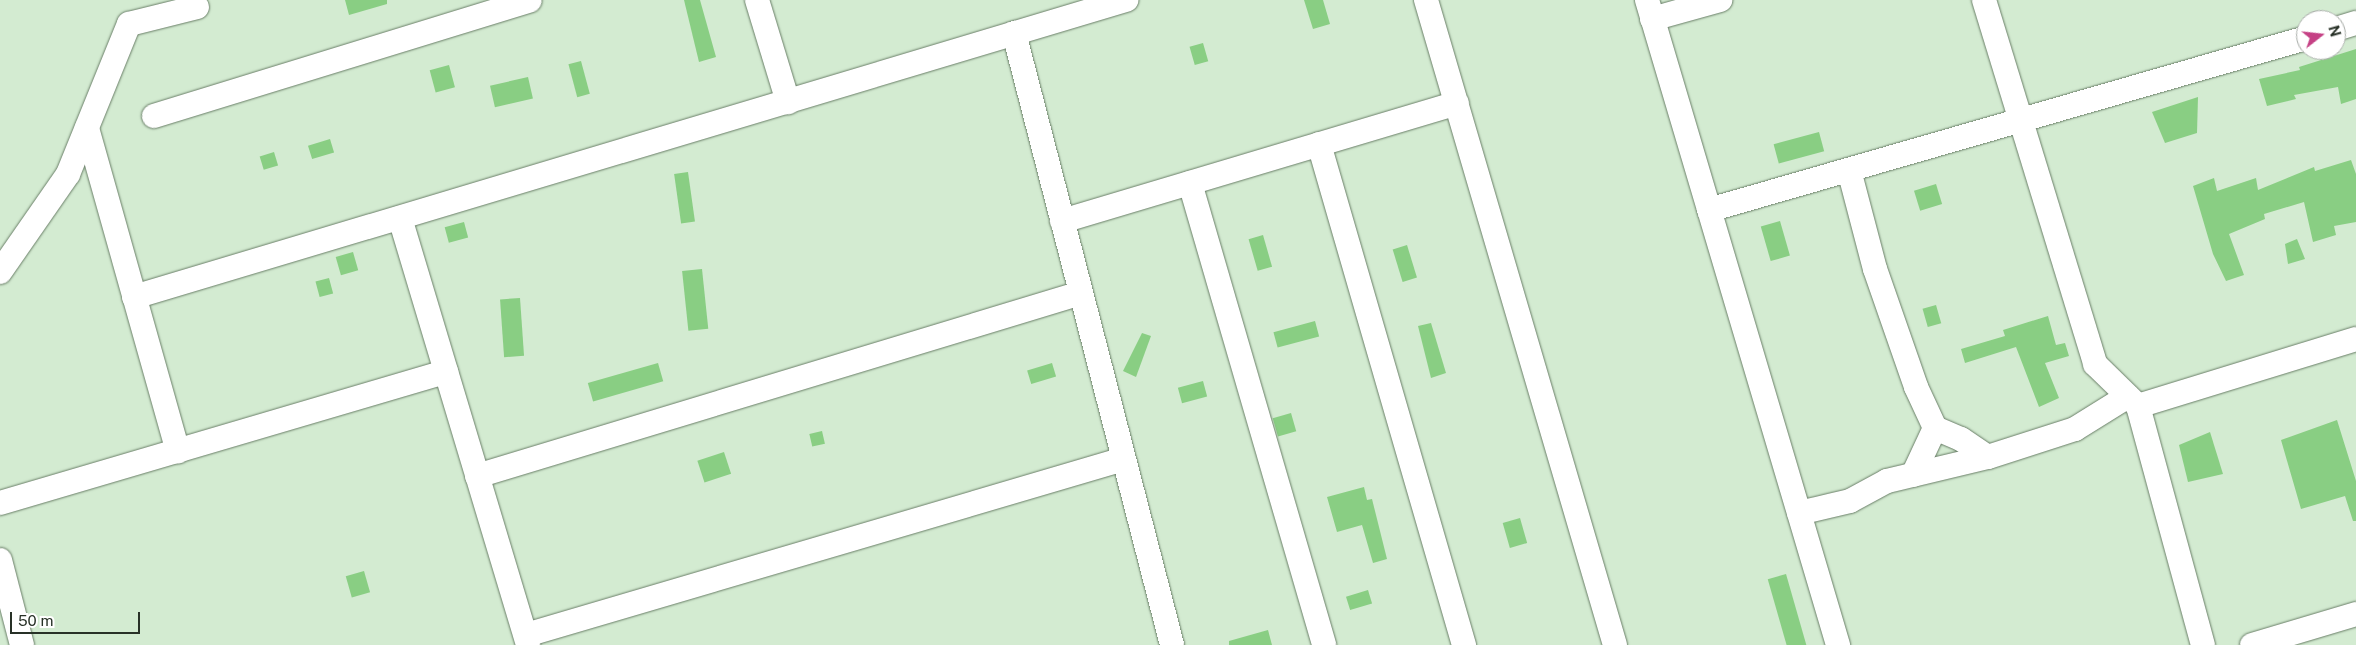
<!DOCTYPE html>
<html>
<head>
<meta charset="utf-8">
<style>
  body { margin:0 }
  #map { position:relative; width:2356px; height:645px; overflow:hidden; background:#d3ebd1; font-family:"Public Sans",sans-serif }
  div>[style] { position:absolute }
  .building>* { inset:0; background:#89ce83; transform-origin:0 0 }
  .roads { filter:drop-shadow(0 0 1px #697e67) drop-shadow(0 0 1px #697e67) }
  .minor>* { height:24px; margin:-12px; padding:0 12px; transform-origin:12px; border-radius:12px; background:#fff }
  span { translate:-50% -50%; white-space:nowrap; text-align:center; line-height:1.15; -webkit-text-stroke:4.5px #fff; paint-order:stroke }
  .north { position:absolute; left:2296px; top:10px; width:50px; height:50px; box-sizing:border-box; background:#fff; border:1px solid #a9ada9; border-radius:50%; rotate:74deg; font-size:14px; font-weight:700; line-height:20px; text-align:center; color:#283127 }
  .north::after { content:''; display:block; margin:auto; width:18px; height:22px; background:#c54185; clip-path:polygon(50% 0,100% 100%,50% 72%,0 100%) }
  .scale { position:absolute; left:10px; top:612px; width:130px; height:22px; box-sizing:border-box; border:2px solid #283127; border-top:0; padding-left:6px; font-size:15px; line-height:18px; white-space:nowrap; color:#283127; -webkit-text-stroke:4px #fff; paint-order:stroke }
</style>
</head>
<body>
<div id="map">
  <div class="building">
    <div style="clip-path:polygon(345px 0,387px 0,387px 4px,349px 15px)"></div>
    <div style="clip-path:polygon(684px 0,700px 0,716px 57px,699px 62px)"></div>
    <div style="clip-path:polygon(1304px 0,1323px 0,1330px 24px,1313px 29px)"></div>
    <div style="left:1203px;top:43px;width:19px;height:14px;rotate:74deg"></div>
    <div style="clip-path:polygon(2356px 49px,2356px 99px,2341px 104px,2338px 87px,2294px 95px,2296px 99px,2267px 106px,2259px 79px,2300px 70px,2299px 67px)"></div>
    <div style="left:581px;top:61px;width:34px;height:13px;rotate:75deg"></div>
    <div style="left:449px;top:65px;width:23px;height:20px;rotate:75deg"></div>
    <div style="left:528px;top:77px;width:22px;height:39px;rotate:77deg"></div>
    <div style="clip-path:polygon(2198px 97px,2197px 133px,2165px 143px,2152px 112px)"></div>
    <div style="left:1819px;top:132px;width:20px;height:47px;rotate:75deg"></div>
    <div style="left:330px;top:139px;width:14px;height:23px;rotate:73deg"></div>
    <div style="left:274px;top:152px;width:14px;height:15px;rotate:73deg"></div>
    <div style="clip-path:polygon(2351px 160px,2356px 174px,2356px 222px,2334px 226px,2336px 235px,2313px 242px,2304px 202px,2264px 214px,2265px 219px,2229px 234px,2244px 275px,2226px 281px,2213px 254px,2193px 186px,2214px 178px,2217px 191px,2256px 178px,2258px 190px,2314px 167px,2315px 171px)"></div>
    <div style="left:688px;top:172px;width:50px;height:14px;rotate:82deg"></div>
    <div style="left:1936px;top:184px;width:21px;height:23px;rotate:73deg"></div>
    <div style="left:1780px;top:221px;width:36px;height:20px;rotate:74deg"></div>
    <div style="left:464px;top:222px;width:16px;height:20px;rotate:75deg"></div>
    <div style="left:1263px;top:235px;width:33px;height:15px;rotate:74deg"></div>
    <div style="clip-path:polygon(2297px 239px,2305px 259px,2288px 264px,2285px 244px)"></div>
    <div style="left:1407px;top:245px;width:34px;height:15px;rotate:73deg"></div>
    <div style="left:353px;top:252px;width:19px;height:18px;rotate:74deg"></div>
    <div style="left:702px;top:269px;width:60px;height:20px;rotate:84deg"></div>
    <div style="left:329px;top:278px;width:16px;height:14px;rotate:75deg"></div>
    <div style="left:520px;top:298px;width:58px;height:20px;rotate:86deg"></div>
    <div style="left:1936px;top:305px;width:19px;height:14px;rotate:74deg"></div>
    <div style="clip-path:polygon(2048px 316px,2056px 345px,2065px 343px,2069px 356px,2045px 363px,2059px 398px,2039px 407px,2016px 347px,1965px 363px,1961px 349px,2005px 336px,2003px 330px)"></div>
    <div style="left:1315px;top:321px;width:16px;height:43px;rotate:75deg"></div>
    <div style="clip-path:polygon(1431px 323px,1446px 373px,1431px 378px,1418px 326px)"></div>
    <div style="clip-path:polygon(1142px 333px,1151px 336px,1136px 377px,1123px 371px)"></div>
    <div style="left:658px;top:363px;width:19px;height:73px;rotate:74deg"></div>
    <div style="left:1052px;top:363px;width:14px;height:26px;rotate:73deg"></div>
    <div style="left:1203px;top:381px;width:16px;height:26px;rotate:75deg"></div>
    <div style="left:1291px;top:413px;width:19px;height:19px;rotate:74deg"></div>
    <div style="clip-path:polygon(2337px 420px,2356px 481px,2356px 521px,2353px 521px,2345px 496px,2301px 509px,2281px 440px)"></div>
    <div style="left:822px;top:431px;width:13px;height:13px;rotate:77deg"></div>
    <div style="clip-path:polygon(2210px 432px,2223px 474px,2188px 482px,2179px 445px)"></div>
    <div style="left:724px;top:452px;width:23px;height:28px;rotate:72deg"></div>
    <div style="clip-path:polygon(1364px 487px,1367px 500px,1372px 499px,1387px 559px,1373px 563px,1362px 525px,1337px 532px,1327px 497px)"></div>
    <div style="left:1520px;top:518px;width:26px;height:18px;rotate:74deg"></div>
    <div style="left:364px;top:571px;width:22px;height:19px;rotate:74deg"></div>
    <div style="left:1786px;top:574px;width:74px;height:19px;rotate:74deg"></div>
    <div style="left:1368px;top:590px;width:14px;height:23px;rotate:73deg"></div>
    <div style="clip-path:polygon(1268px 630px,1272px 645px,1229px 645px,1229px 641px)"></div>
  </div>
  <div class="roads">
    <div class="minor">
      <div style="left:757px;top:0;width:107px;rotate:73.1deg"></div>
      <div style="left:1426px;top:0;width:672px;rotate:73.67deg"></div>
      <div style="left:1647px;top:0;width:673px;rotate:73.5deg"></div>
      <div style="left:1984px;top:0;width:381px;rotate:73deg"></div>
      <div style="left:2095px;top:364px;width:60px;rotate:44.3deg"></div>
      <div style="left:2138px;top:406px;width:248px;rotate:74.8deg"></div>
      <div style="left:1652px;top:19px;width:71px;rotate:-15.6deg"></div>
      <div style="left:2336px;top:29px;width:21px;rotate:-17deg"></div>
      <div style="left:1014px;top:33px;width:632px;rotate:75.52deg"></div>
      <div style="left:154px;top:116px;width:393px;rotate:-17.1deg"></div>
      <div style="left:87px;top:128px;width:336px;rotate:74.3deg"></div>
      <div style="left:1319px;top:144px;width:522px;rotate:73.86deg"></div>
      <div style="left:1849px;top:170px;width:102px;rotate:75.3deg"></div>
      <div style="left:1875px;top:269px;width:125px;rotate:70.8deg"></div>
      <div style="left:1916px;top:387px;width:45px;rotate:65.1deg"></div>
      <div style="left:1935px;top:428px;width:28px;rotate:23deg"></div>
      <div style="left:1961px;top:439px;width:32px;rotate:34deg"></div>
      <div style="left:1988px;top:457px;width:91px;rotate:-17.8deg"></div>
      <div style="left:2075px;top:429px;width:62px;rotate:-31.9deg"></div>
      <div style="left:1190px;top:183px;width:481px;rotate:73.8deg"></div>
      <div style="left:1709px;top:210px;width:621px;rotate:-16.07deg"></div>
      <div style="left:400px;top:218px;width:446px;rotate:73.3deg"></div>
      <div style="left:1062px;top:221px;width:412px;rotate:-16.6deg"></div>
      <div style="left:0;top:272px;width:119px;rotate:-55.2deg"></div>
      <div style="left:68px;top:174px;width:162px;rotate:-67.9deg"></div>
      <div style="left:129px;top:24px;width:70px;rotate:-14deg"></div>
      <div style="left:134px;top:297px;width:1036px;rotate:-16.67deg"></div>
      <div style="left:2138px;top:406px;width:228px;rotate:-17.1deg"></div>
      <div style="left:1913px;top:475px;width:52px;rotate:-64.9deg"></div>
      <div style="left:477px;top:476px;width:631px;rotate:-16.86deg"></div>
      <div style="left:0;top:503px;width:465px;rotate:-16.4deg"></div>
      <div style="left:1799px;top:513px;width:52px;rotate:-13.2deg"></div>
      <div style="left:1850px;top:501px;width:42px;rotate:-28.4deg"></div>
      <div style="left:1887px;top:481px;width:104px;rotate:-13.4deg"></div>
      <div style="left:0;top:560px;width:88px;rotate:75.5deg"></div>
      <div style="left:526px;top:635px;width:623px;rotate:-16.4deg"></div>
      <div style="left:2252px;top:645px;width:109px;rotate:-16.6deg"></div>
    </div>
  </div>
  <div class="north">N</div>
  <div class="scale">50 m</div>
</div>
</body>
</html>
